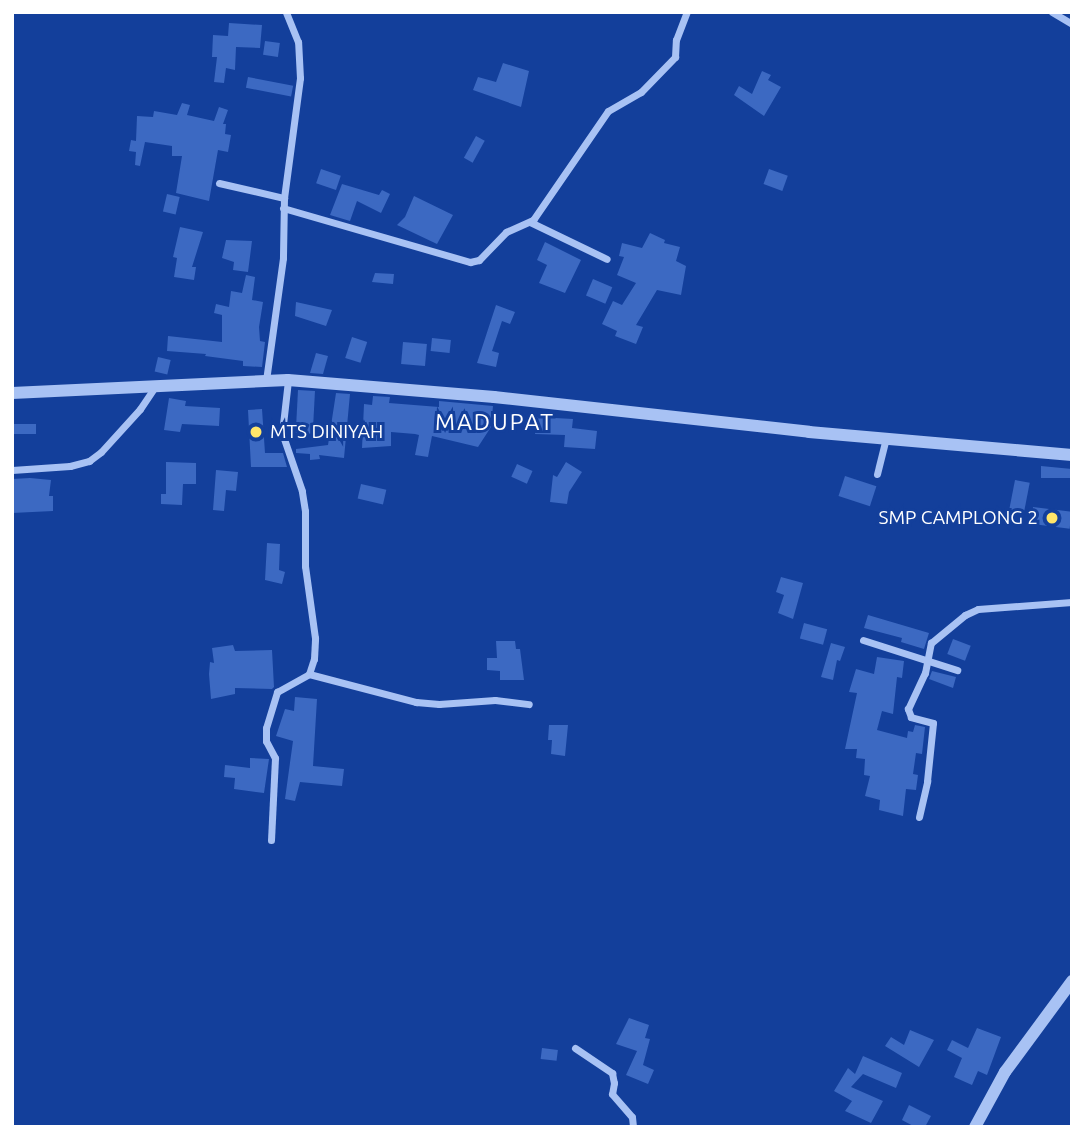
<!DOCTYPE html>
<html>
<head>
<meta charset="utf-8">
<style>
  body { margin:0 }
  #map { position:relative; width:1084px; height:1139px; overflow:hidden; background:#133f9b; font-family:Ubuntu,sans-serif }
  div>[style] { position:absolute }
  .building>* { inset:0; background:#3c69c2; transform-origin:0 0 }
  .minor>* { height:7px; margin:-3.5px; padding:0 3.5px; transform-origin:3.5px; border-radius:3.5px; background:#a8c2f4 }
  .tertiary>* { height:12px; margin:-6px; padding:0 6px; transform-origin:6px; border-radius:6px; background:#a8c2f4 }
  .dots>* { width:19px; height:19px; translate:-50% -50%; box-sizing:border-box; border:4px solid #133f9b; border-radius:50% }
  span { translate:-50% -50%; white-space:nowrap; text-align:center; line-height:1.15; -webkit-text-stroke:6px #133f9b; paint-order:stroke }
  .poi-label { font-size:19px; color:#fff }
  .left { translate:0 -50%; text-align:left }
  .right { translate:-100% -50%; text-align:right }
  .quarter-label { font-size:23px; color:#fff; letter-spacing:2px }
  .frame { position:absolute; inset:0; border:14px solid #fff; pointer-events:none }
</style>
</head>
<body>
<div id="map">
  <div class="building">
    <div style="clip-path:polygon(229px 23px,262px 25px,260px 48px,236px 47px,235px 70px,226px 68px,224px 83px,214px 82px,217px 57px,212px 57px,213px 35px,228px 36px)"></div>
    <div style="left:265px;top:41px;width:15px;height:14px;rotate:8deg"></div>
    <div style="clip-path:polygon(503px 63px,529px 71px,521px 107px,473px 90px,478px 77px,496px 82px)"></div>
    <div style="clip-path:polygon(762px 71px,771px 75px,768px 80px,781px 87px,764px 116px,734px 95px,739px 86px,752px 94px)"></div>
    <div style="left:248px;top:77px;width:46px;height:11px;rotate:11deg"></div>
    <div style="clip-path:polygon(182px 103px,190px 105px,187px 115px,214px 121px,219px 107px,228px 110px,223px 124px,226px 124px,225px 134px,231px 135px,228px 152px,218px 150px,209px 201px,176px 193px,182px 156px,172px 156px,172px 146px,145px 142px,140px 166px,135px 165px,136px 152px,129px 151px,131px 140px,136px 141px,137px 116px,153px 117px,154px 111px,177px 115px)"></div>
    <div style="left:476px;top:136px;width:10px;height:25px;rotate:29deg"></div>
    <div style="left:321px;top:169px;width:21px;height:15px;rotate:19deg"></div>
    <div style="left:769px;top:169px;width:20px;height:16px;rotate:20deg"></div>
    <div style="clip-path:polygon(342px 184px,379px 195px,382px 190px,390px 194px,381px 213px,357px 201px,350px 221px,330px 215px)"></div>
    <div style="left:167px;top:194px;width:13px;height:18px;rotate:13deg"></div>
    <div style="clip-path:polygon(414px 196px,453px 215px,437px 244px,397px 225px,405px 217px)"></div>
    <div style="clip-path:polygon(180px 227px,203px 232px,192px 267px,196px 267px,194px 280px,174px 277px,177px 258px,173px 257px)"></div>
    <div style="clip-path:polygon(650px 233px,665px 240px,664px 243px,680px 247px,676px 261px,686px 266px,681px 295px,657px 290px,636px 325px,643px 327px,636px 344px,615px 336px,617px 331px,602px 324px,613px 301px,622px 305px,636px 283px,617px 275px,624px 257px,619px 256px,622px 243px,642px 248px)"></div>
    <div style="clip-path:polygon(226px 240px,252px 241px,248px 272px,233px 270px,234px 262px,222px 258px)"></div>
    <div style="clip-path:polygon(545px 242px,581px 260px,565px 293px,539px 283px,547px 265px,537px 260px)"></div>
    <div style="clip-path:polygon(375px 273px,394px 274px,393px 284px,372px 282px)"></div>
    <div style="clip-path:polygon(246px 275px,255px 277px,252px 300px,263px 302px,259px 327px,260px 341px,265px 342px,262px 367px,243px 366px,243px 361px,205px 356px,206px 354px,167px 351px,168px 336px,222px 342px,222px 315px,214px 313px,216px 304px,229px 307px,231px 291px,242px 293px)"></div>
    <div style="left:593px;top:279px;width:21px;height:18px;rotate:23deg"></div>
    <div style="clip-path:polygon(296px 302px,332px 310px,326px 326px,295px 316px)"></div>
    <div style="clip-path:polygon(496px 305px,515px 312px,510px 324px,502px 321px,492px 351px,499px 353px,496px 367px,477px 363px)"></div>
    <div style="left:352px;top:337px;width:16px;height:22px;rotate:18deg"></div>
    <div style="left:432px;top:338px;width:19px;height:13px;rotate:6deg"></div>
    <div style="left:403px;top:342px;width:24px;height:22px;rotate:5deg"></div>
    <div style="clip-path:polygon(316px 353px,328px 356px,323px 374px,310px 373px)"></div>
    <div style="left:158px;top:357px;width:13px;height:15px;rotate:13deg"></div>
    <div style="left:298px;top:390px;width:17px;height:43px;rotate:3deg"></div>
    <div style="clip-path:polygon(336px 393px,350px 394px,344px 458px,319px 455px,320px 459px,310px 460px,310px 454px,296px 453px,296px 449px,328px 445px)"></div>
    <div style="clip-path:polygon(373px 396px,390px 397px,389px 403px,439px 407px,439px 401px,493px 406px,491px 427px,478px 447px,432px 436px,428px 457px,415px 455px,419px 435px,415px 434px,391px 432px,391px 446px,362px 448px,364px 404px,372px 405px)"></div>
    <div style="clip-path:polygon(169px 398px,186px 401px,185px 406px,220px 408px,219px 426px,182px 424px,180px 432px,164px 430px)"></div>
    <div style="clip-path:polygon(262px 409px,265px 453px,283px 453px,287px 467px,251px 467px,248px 410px)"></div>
    <div style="clip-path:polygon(537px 417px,573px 419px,572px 428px,597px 431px,595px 449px,564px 447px,565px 435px,535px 434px)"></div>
    <div style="left:14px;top:424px;width:22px;height:10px"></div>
    <div style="clip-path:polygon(166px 462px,196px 463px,196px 484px,183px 484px,182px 505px,161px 504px,161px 494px,166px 494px)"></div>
    <div style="clip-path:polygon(566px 462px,582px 472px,569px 492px,567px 504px,550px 502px,553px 475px,557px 477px)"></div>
    <div style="left:517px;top:464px;width:17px;height:14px;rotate:24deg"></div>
    <div style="clip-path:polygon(1041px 466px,1072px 469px,1072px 478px,1041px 478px)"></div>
    <div style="clip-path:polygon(216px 470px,238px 472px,236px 491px,226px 490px,224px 511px,213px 510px)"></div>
    <div style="left:845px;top:476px;width:33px;height:21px;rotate:18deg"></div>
    <div style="clip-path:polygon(30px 478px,51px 480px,49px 496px,53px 496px,53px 511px,12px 513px,12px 479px)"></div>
    <div style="left:1015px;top:480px;width:15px;height:30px;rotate:11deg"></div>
    <div style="left:361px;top:484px;width:26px;height:15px;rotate:13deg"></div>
    <div style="left:1033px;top:507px;width:39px;height:17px;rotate:7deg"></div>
    <div style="clip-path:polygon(267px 543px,280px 544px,279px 570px,285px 572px,282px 584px,265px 580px)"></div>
    <div style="clip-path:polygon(781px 577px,803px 583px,793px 619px,778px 613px,784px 595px,776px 592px)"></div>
    <div style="clip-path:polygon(868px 615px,929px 633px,924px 649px,901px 642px,902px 638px,864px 628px)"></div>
    <div style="left:804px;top:623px;width:24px;height:16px;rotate:15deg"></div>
    <div style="left:953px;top:639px;width:19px;height:16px;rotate:21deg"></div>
    <div style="clip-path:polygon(496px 641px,515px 641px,516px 649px,520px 649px,524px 680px,500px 680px,500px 671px,487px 670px,487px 658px,497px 658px)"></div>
    <div style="clip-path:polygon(831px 643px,845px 647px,840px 661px,837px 660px,833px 680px,821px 677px)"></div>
    <div style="clip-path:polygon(233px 645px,235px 651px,272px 650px,274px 687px,272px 689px,235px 688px,235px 694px,211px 699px,209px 674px,210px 662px,214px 663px,212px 648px)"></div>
    <div style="clip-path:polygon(877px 657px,904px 661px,902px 678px,897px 677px,893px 714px,882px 711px,877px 730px,907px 738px,908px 731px,913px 732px,915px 725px,925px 727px,922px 754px,916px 753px,913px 774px,918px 775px,916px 790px,906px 789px,903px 816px,879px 810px,880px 800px,865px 796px,870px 776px,864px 775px,865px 759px,856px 758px,857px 749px,845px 749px,857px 693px,849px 692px,856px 669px,874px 674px)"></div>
    <div style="clip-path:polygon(932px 671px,956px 677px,953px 688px,929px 679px)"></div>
    <div style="clip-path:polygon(295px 697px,317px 699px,313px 766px,344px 769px,342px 786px,300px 782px,295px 801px,285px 799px,293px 741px,276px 736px,285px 709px,294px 711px)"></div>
    <div style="clip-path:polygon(549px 725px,568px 725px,565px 756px,551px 754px,552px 740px,548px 740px)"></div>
    <div style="clip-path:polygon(250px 758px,269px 759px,264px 793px,234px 789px,235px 778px,224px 777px,225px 765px,250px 768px)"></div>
    <div style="clip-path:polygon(629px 1018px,649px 1025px,645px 1038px,650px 1039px,643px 1065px,654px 1070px,648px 1084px,626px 1075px,637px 1051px,616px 1044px)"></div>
    <div style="clip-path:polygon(977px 1028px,1001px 1037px,987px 1075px,978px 1071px,972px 1085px,954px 1077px,962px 1058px,947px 1050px,952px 1040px,968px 1048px)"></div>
    <div style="clip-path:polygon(910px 1030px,934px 1040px,919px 1067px,885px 1046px,891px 1037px,904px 1045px)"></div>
    <div style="left:542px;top:1048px;width:16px;height:11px;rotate:7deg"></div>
    <div style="clip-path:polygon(863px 1056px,902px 1073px,896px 1088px,863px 1074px,851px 1087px,883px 1101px,871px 1123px,845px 1111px,852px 1101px,834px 1091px,848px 1068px,855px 1074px)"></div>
    <div style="clip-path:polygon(909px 1105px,931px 1116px,925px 1127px,915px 1127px,902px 1120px)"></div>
  </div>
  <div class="minor">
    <div style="left:1052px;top:12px;width:23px;rotate:31deg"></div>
    <div style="left:219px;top:183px;width:67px;rotate:13deg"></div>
    <div style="left:284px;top:198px;width:60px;rotate:91deg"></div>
    <div style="left:283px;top:258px;width:123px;rotate:97.9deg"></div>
    <div style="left:284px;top:198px;width:121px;rotate:-82.4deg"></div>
    <div style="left:300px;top:78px;width:36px;rotate:-93deg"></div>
    <div style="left:298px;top:42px;width:32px;rotate:-112deg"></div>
    <div style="left:283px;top:208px;width:195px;rotate:16.1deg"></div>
    <div style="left:470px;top:262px;width:9px;rotate:-13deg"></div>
    <div style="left:479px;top:260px;width:39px;rotate:-46deg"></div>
    <div style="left:506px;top:232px;width:30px;rotate:-24deg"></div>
    <div style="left:533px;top:220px;width:132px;rotate:-55.5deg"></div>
    <div style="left:608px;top:111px;width:38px;rotate:-30deg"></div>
    <div style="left:641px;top:92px;width:49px;rotate:-45.8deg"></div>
    <div style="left:675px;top:57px;width:17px;rotate:-87deg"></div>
    <div style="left:676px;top:40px;width:30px;rotate:-69deg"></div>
    <div style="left:530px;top:222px;width:85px;rotate:25.7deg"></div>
    <div style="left:12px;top:470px;width:58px;rotate:-3.9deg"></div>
    <div style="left:70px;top:466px;width:20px;rotate:-15deg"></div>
    <div style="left:89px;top:461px;width:15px;rotate:-37deg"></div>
    <div style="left:101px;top:452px;width:58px;rotate:-47.8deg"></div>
    <div style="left:140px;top:409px;width:27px;rotate:-56deg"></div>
    <div style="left:877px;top:474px;width:37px;rotate:-76deg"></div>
    <div style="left:863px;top:640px;width:99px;rotate:17.7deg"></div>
    <div style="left:309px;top:674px;width:111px;rotate:14.7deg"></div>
    <div style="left:416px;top:702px;width:23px;rotate:5deg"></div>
    <div style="left:439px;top:704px;width:56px;rotate:-4.1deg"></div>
    <div style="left:495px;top:700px;width:34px;rotate:7deg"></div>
    <div style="left:919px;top:817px;width:37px;rotate:-77deg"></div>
    <div style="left:927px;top:781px;width:58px;rotate:-84.1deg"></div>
    <div style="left:933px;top:723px;width:23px;rotate:-165deg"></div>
    <div style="left:911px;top:717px;width:9px;rotate:-111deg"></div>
    <div style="left:908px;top:709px;width:40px;rotate:-65deg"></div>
    <div style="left:925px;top:673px;width:31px;rotate:-79deg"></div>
    <div style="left:931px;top:643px;width:44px;rotate:-39.5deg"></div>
    <div style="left:965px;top:615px;width:14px;rotate:-25deg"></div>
    <div style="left:978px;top:609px;width:94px;rotate:-4.3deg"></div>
    <div style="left:271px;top:840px;width:82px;rotate:-87.2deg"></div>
    <div style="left:275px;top:758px;width:19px;rotate:-118deg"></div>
    <div style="left:266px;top:741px;width:13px;rotate:-90deg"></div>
    <div style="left:266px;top:728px;width:38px;rotate:-73deg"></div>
    <div style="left:277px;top:692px;width:37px;rotate:-29deg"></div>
    <div style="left:309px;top:674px;width:16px;rotate:-72deg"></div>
    <div style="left:314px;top:659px;width:21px;rotate:-87deg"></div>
    <div style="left:315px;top:638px;width:73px;rotate:-97.9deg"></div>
    <div style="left:305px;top:566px;width:55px;rotate:-90deg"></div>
    <div style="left:305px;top:511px;width:20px;rotate:-99deg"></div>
    <div style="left:302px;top:491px;width:61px;rotate:-109deg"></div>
    <div style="left:282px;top:433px;width:53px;rotate:-83.5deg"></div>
    <div style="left:575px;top:1048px;width:45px;rotate:34deg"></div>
    <div style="left:612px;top:1073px;width:10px;rotate:79deg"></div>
    <div style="left:614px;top:1083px;width:11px;rotate:100deg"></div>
    <div style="left:612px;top:1094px;width:30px;rotate:49deg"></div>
    <div style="left:632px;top:1117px;width:10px;rotate:84deg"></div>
  </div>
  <div class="tertiary">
    <div style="left:12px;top:393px;width:276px;rotate:-2.7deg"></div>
    <div style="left:288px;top:380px;width:207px;rotate:4.7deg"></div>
    <div style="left:494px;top:397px;width:317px;rotate:6.3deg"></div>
    <div style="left:809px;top:432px;width:264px;rotate:5deg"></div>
    <div style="left:975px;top:1127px;width:63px;rotate:-61.4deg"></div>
    <div style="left:1005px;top:1072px;width:113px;rotate:-53.6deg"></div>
  </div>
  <div class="dots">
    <div style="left:256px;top:432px;background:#ffe56a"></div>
    <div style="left:1052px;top:518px;background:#ffe56a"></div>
  </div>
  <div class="poi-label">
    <span class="left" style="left:270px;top:432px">MTS DINIYAH</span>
    <span class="right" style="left:1038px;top:518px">SMP CAMPLONG 2</span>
  </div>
  <div class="quarter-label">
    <span style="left:495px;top:422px">MADUPAT</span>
  </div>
  <div class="frame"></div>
</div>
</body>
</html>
